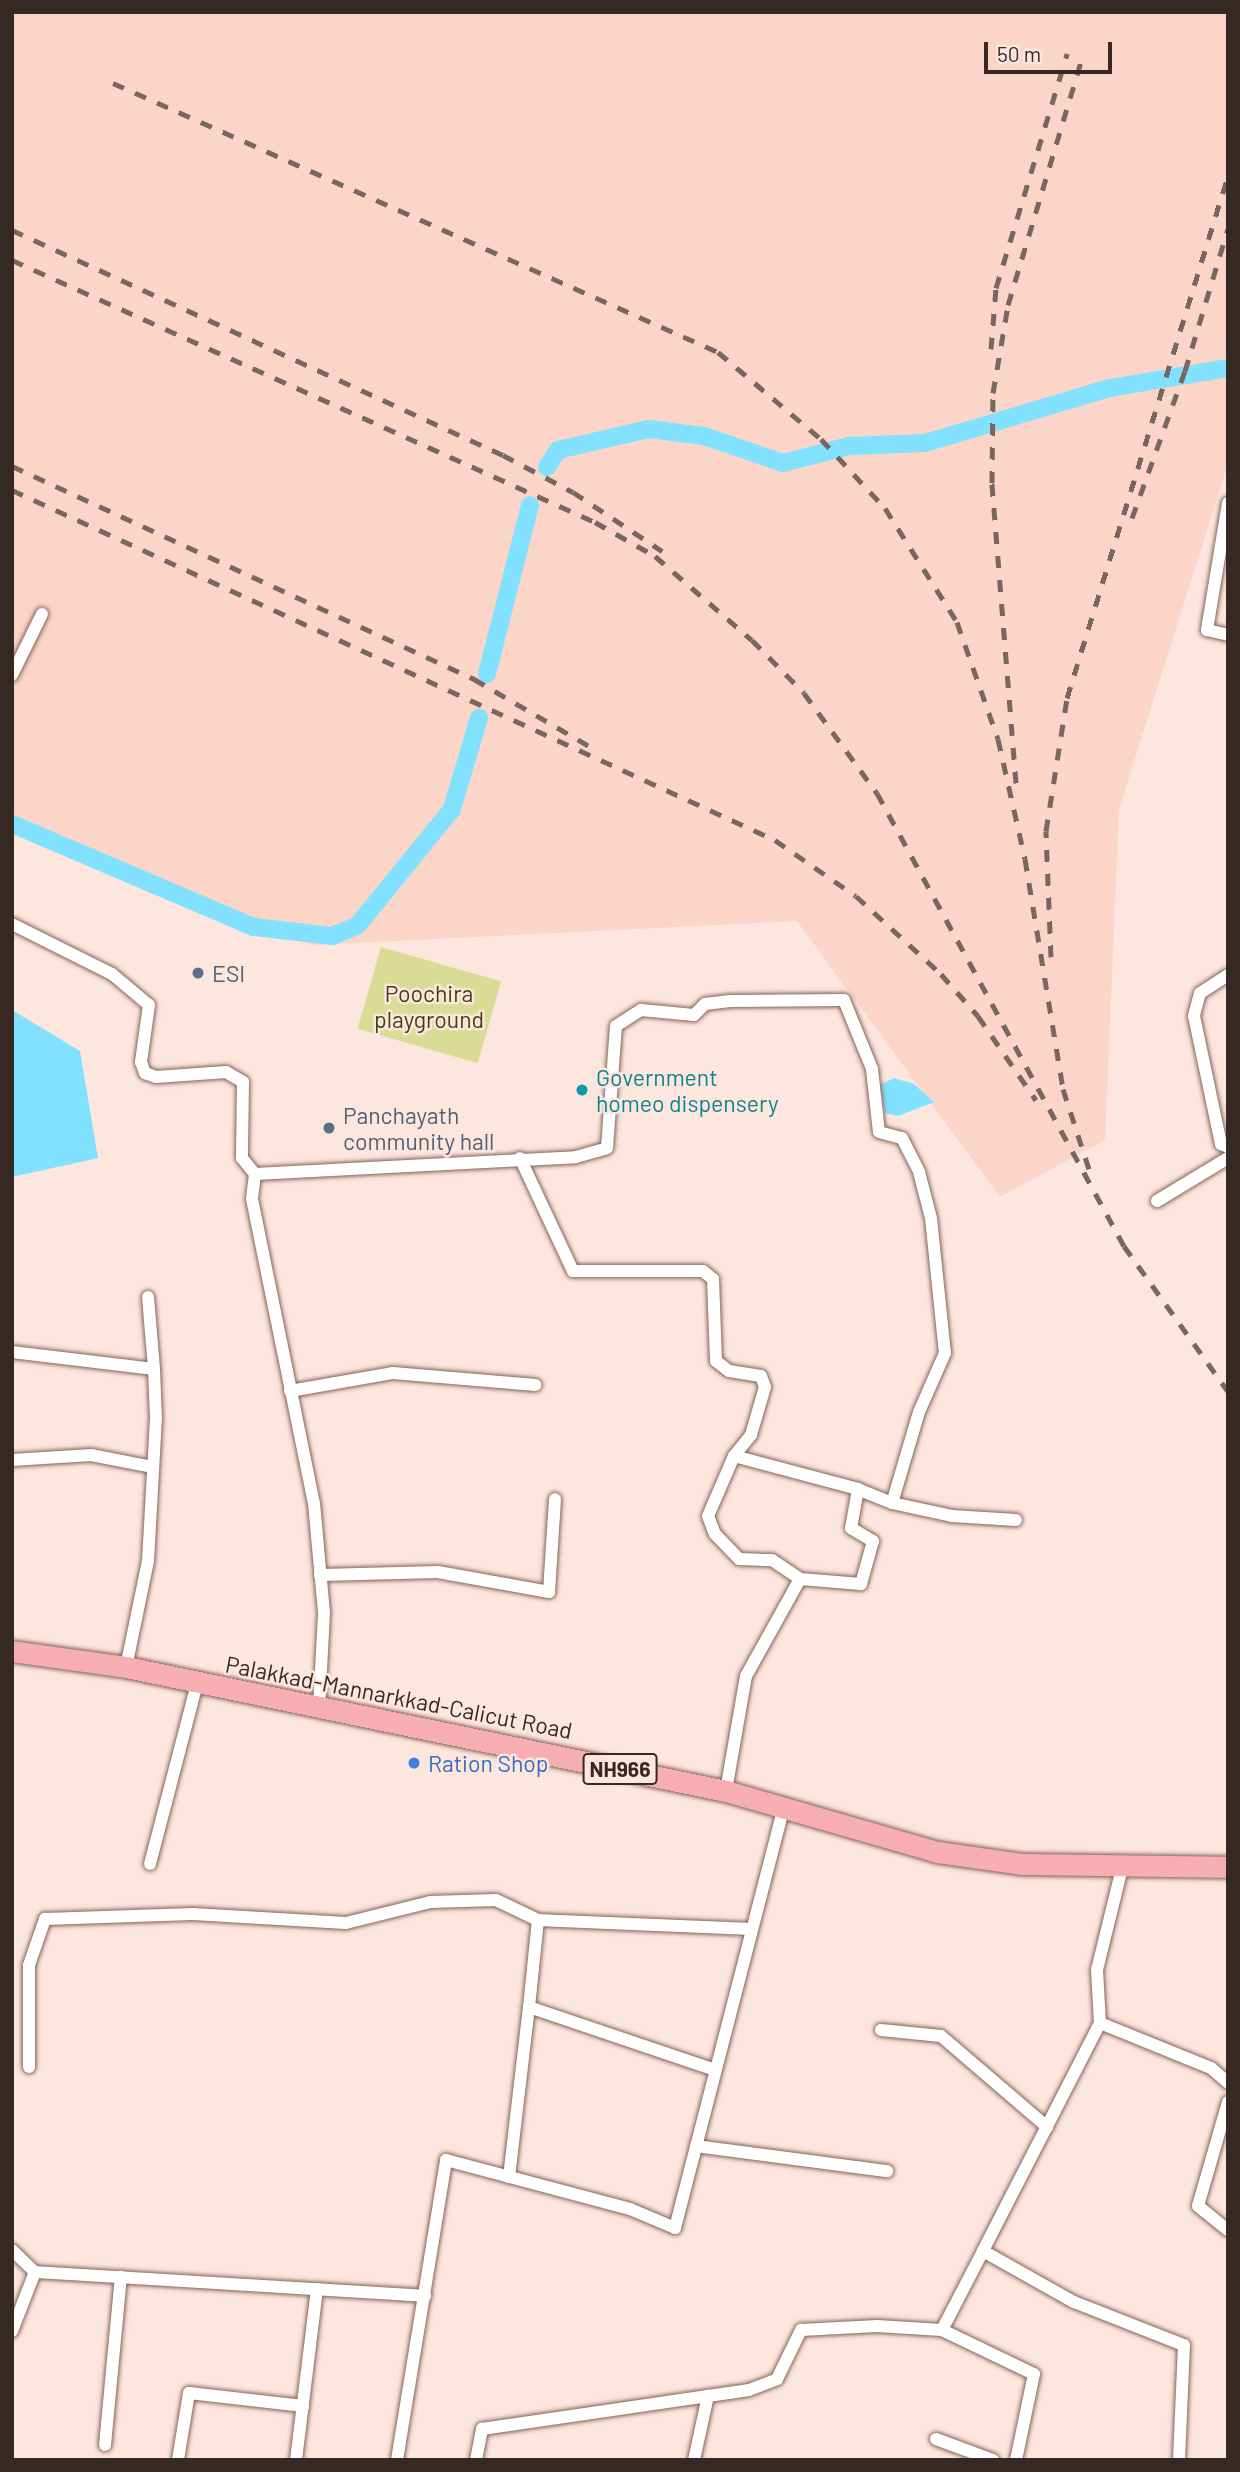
<!DOCTYPE html>
<html>
<head>
<meta charset="utf-8">
<style>
  body { margin:0 }
  #map { position:relative; width:1240px; height:2472px; overflow:hidden; background:#fde6dd; font-family:Barlow,sans-serif }
  div>[style] { position:absolute }
  .built>* { inset:0; background:#fbd5c8 }
  .green>* { inset:0; background:#d9dc95; transform-origin:0 0 }
  .water>* { inset:0; background:#82e1ff }
  .canal>* { height:18px; margin:-9px; padding:0 9px; transform-origin:9px; border-radius:9px; background:#82e1ff }
  .roads { filter:drop-shadow(0 0 2px #856357) drop-shadow(0 0 2px #856357) }
  .minor>* { height:12px; margin:-6px; padding:0 6px; transform-origin:6px; border-radius:6px; background:#fff }
  .trunk>* { height:21px; margin:-10.5px; padding:0 10.5px; transform-origin:10.5px; border-radius:10.5px; background:#f6aeb0 }
  .rail>* { height:5px; margin-top:-2.5px; transform-origin:0; background:repeating-linear-gradient(90deg,#786761 0 12px,transparent 0 24px) }
  .dots>* { width:19px; height:19px; translate:-50% -50%; box-sizing:border-box; border:4px solid #fde6dd; border-radius:50% }
  span { translate:-50% -50%; white-space:nowrap; text-align:center; line-height:1.15; -webkit-text-stroke:5px #fde6dd; paint-order:stroke }
  .shield-label span { padding:2px 5px; background:#fde6dd; border:2px solid; border-radius:5px; -webkit-text-stroke-width:0 }
  .shield-label { font-size:21px; color:#362823; font-weight:700 }
  .service-label { font-size:23px; color:#4e5e75 }
  .left { translate:0 -50%; text-align:left }
  .park-label { font-size:23px; color:#3e3f15 }
  .culture-label { font-size:23px; color:#0d838f }
  .street-label { font-size:23px; color:#362823 }
  .shop-label { font-size:23px; color:#366cbe }
  .frame { position:absolute; inset:0; border:14px solid #362823; pointer-events:none }
  .scale { position:absolute; left:984px; top:42px; width:128px; height:32px; box-sizing:border-box; border:4px solid #362823; border-top:0; padding-left:9px; font-size:21px; line-height:24px; white-space:nowrap; color:#362823; -webkit-text-stroke:5px #fde6dd; paint-order:stroke }
</style>
</head>
<body>
<div id="map">
  <div class="built">
    <div style="clip-path:polygon(12px 12px,1228px 12px,1228px 464px,1119px 809px,1105px 1140px,1000px 1197px,797px 921px,312px 945px,12px 824px)"></div>
  </div>
  <div class="green">
    <div style="left:381px;top:947px;width:125px;height:85px;rotate:16deg"></div>
  </div>
  <div class="water">
    <div style="clip-path:polygon(12px 1010px,80px 1051px,98px 1158px,12px 1177px)"></div>
    <div style="clip-path:polygon(894px 1078px,914px 1084px,934px 1102px,898px 1116px,885px 1113px,880px 1085px)"></div>
  </div>
  <div class="canal">
    <div style="left:547px;top:467px;width:20px;rotate:-57deg"></div>
    <div style="left:558px;top:450px;width:93px;rotate:-13deg"></div>
    <div style="left:649px;top:429px;width:55px;rotate:7.3deg"></div>
    <div style="left:704px;top:436px;width:83px;rotate:18.9deg"></div>
    <div style="left:783px;top:463px;width:68px;rotate:-14.4deg"></div>
    <div style="left:849px;top:446px;width:76px;rotate:-2.3deg"></div>
    <div style="left:925px;top:443px;width:193px;rotate:-16.6deg"></div>
    <div style="left:1110px;top:388px;width:120px;rotate:-9.6deg"></div>
    <div style="left:487px;top:674px;width:174px;rotate:-75.7deg"></div>
    <div style="left:12px;top:824px;width:263px;rotate:23.1deg"></div>
    <div style="left:254px;top:927px;width:79px;rotate:6.6deg"></div>
    <div style="left:332px;top:936px;width:27px;rotate:-22deg"></div>
    <div style="left:357px;top:926px;width:151px;rotate:-50.9deg"></div>
    <div style="left:452px;top:809px;width:95px;rotate:-73.5deg"></div>
  </div>
  <div class="roads">
    <div class="minor">
      <div style="left:1228px;top:503px;width:129px;rotate:99.4deg"></div>
      <div style="left:1207px;top:630px;width:22px;rotate:13deg"></div>
      <div style="left:12px;top:675px;width:68px;rotate:-63.8deg"></div>
      <div style="left:12px;top:924px;width:112px;rotate:26.6deg"></div>
      <div style="left:112px;top:974px;width:48px;rotate:40deg"></div>
      <div style="left:149px;top:1005px;width:58px;rotate:98deg"></div>
      <div style="left:141px;top:1062px;width:12px;rotate:70deg"></div>
      <div style="left:145px;top:1073px;width:12px;rotate:20deg"></div>
      <div style="left:156px;top:1077px;width:70px;rotate:-4.1deg"></div>
      <div style="left:226px;top:1072px;width:20px;rotate:30deg"></div>
      <div style="left:243px;top:1082px;width:76px;rotate:90.8deg"></div>
      <div style="left:242px;top:1158px;width:21px;rotate:51deg"></div>
      <div style="left:255px;top:1174px;width:25px;rotate:97deg"></div>
      <div style="left:252px;top:1199px;width:310px;rotate:78.5deg"></div>
      <div style="left:314px;top:1503px;width:110px;rotate:84.8deg"></div>
      <div style="left:324px;top:1613px;width:94px;rotate:93deg"></div>
      <div style="left:1228px;top:975px;width:33px;rotate:147deg"></div>
      <div style="left:1200px;top:993px;width:24px;rotate:105deg"></div>
      <div style="left:1194px;top:1016px;width:131px;rotate:78.1deg"></div>
      <div style="left:1221px;top:1144px;width:8px;rotate:23deg"></div>
      <div style="left:520px;top:1158px;width:125px;rotate:64.9deg"></div>
      <div style="left:573px;top:1271px;width:130px"></div>
      <div style="left:703px;top:1271px;width:13px;rotate:39deg"></div>
      <div style="left:713px;top:1279px;width:82px;rotate:87.9deg"></div>
      <div style="left:716px;top:1361px;width:16px;rotate:38deg"></div>
      <div style="left:729px;top:1371px;width:32px;rotate:9deg"></div>
      <div style="left:761px;top:1376px;width:12px;rotate:70deg"></div>
      <div style="left:765px;top:1387px;width:50px;rotate:106.3deg"></div>
      <div style="left:751px;top:1435px;width:27px;rotate:129deg"></div>
      <div style="left:734px;top:1456px;width:65px;rotate:113.4deg"></div>
      <div style="left:708px;top:1516px;width:19px;rotate:69deg"></div>
      <div style="left:715px;top:1534px;width:35px;rotate:46deg"></div>
      <div style="left:739px;top:1559px;width:33px;rotate:2deg"></div>
      <div style="left:772px;top:1560px;width:34px;rotate:34deg"></div>
      <div style="left:255px;top:1174px;width:321px;rotate:-3deg"></div>
      <div style="left:576px;top:1157px;width:32px;rotate:-16deg"></div>
      <div style="left:607px;top:1148px;width:122px;rotate:-85.8deg"></div>
      <div style="left:616px;top:1026px;width:30px;rotate:-33deg"></div>
      <div style="left:641px;top:1010px;width:53px;rotate:5.4deg"></div>
      <div style="left:694px;top:1015px;width:16px;rotate:-45deg"></div>
      <div style="left:705px;top:1004px;width:25px;rotate:-7deg"></div>
      <div style="left:730px;top:1001px;width:114px;rotate:-0.5deg"></div>
      <div style="left:844px;top:1000px;width:74px;rotate:67.9deg"></div>
      <div style="left:872px;top:1069px;width:63px;rotate:83.7deg"></div>
      <div style="left:879px;top:1132px;width:24px;rotate:15deg"></div>
      <div style="left:902px;top:1138px;width:38px;rotate:63deg"></div>
      <div style="left:919px;top:1172px;width:48px;rotate:75.4deg"></div>
      <div style="left:931px;top:1218px;width:136px;rotate:84.1deg"></div>
      <div style="left:945px;top:1353px;width:64px;rotate:113.8deg"></div>
      <div style="left:919px;top:1412px;width:95px;rotate:106.5deg"></div>
      <div style="left:892px;top:1503px;width:37px;rotate:-158deg"></div>
      <div style="left:858px;top:1489px;width:40px;rotate:100deg"></div>
      <div style="left:851px;top:1528px;width:26px;rotate:31deg"></div>
      <div style="left:873px;top:1541px;width:45px;rotate:105.6deg"></div>
      <div style="left:861px;top:1584px;width:61px;rotate:-175.3deg"></div>
      <div style="left:800px;top:1579px;width:111px;rotate:119.1deg"></div>
      <div style="left:746px;top:1676px;width:117px;rotate:99.9deg"></div>
      <div style="left:1157px;top:1201px;width:83px;rotate:-31.2deg"></div>
      <div style="left:148px;top:1297px;width:72px;rotate:85.2deg"></div>
      <div style="left:12px;top:1352px;width:143px;rotate:6.8deg"></div>
      <div style="left:154px;top:1369px;width:49px;rotate:87.7deg"></div>
      <div style="left:156px;top:1418px;width:143px;rotate:93.2deg"></div>
      <div style="left:148px;top:1561px;width:108px;rotate:101.7deg"></div>
      <div style="left:290px;top:1391px;width:105px;rotate:-9.9deg"></div>
      <div style="left:393px;top:1373px;width:143px;rotate:4.8deg"></div>
      <div style="left:734px;top:1456px;width:128px;rotate:14.9deg"></div>
      <div style="left:12px;top:1460px;width:79px;rotate:-3.6deg"></div>
      <div style="left:91px;top:1455px;width:62px;rotate:11.1deg"></div>
      <div style="left:892px;top:1503px;width:61px;rotate:12.2deg"></div>
      <div style="left:952px;top:1516px;width:64px;rotate:3.6deg"></div>
      <div style="left:320px;top:1575px;width:118px;rotate:-1.5deg"></div>
      <div style="left:438px;top:1572px;width:113px;rotate:10.2deg"></div>
      <div style="left:549px;top:1592px;width:93px;rotate:-86.3deg"></div>
      <div style="left:150px;top:1864px;width:187px;rotate:-75.4deg"></div>
      <div style="left:1123px;top:1864px;width:109px;rotate:103.8deg"></div>
      <div style="left:1097px;top:1970px;width:53px;rotate:86.8deg"></div>
      <div style="left:1100px;top:2023px;width:120px;rotate:22.1deg"></div>
      <div style="left:1211px;top:2068px;width:23px;rotate:41deg"></div>
      <div style="left:529px;top:2007px;width:87px;rotate:-84.1deg"></div>
      <div style="left:1100px;top:2023px;width:256px;rotate:117.2deg"></div>
      <div style="left:983px;top:2251px;width:104px;rotate:29.3deg"></div>
      <div style="left:1074px;top:2302px;width:118px;rotate:21.4deg"></div>
      <div style="left:1184px;top:2345px;width:115px;rotate:92.5deg"></div>
      <div style="left:881px;top:2030px;width:60px;rotate:5.7deg"></div>
      <div style="left:941px;top:2036px;width:140px;rotate:40.6deg"></div>
      <div style="left:29px;top:2067px;width:102px;rotate:-90deg"></div>
      <div style="left:29px;top:1965px;width:49px;rotate:-70.8deg"></div>
      <div style="left:45px;top:1919px;width:148px;rotate:-1.9deg"></div>
      <div style="left:193px;top:1914px;width:153px;rotate:3.4deg"></div>
      <div style="left:346px;top:1923px;width:87px;rotate:-14deg"></div>
      <div style="left:430px;top:1902px;width:66px;rotate:-1.7deg"></div>
      <div style="left:496px;top:1900px;width:47px;rotate:25.5deg"></div>
      <div style="left:538px;top:1920px;width:214px;rotate:2.4deg"></div>
      <div style="left:1228px;top:2102px;width:108px;rotate:106.1deg"></div>
      <div style="left:1198px;top:2206px;width:38px;rotate:39deg"></div>
      <div style="left:696px;top:2146px;width:193px;rotate:7.5deg"></div>
      <div style="left:509px;top:2177px;width:171px;rotate:-83.3deg"></div>
      <div style="left:529px;top:2007px;width:196px;rotate:18.7deg"></div>
      <div style="left:12px;top:2250px;width:32px;rotate:44deg"></div>
      <div style="left:942px;top:2330px;width:102px;rotate:25.6deg"></div>
      <div style="left:1034px;top:2374px;width:88px;rotate:101.8deg"></div>
      <div style="left:12px;top:2331px;width:63px;rotate:-68.7deg"></div>
      <div style="left:35px;top:2272px;width:391px;rotate:3.5deg"></div>
      <div style="left:936px;top:2439px;width:61px;rotate:20.2deg"></div>
      <div style="left:105px;top:2445px;width:169px;rotate:-84.6deg"></div>
      <div style="left:178px;top:2460px;width:68px;rotate:-80.7deg"></div>
      <div style="left:189px;top:2393px;width:115px;rotate:6.5deg"></div>
      <div style="left:296px;top:2460px;width:172px;rotate:-83deg"></div>
      <div style="left:397px;top:2460px;width:304px;rotate:-80.7deg"></div>
      <div style="left:446px;top:2160px;width:190px;rotate:14.9deg"></div>
      <div style="left:630px;top:2209px;width:49px;rotate:22.9deg"></div>
      <div style="left:675px;top:2228px;width:435px;rotate:-75.5deg"></div>
      <div style="left:476px;top:2460px;width:32px;rotate:-79deg"></div>
      <div style="left:482px;top:2429px;width:270px;rotate:-8.3deg"></div>
      <div style="left:749px;top:2390px;width:30px;rotate:-21deg"></div>
      <div style="left:777px;top:2379px;width:55px;rotate:-63.9deg"></div>
      <div style="left:801px;top:2330px;width:76px;rotate:-3deg"></div>
      <div style="left:877px;top:2326px;width:65px;rotate:3.5deg"></div>
      <div style="left:942px;top:2330px;width:89px;rotate:-62.6deg"></div>
      <div style="left:694px;top:2460px;width:66px;rotate:-77.7deg"></div>
    </div>
    <div class="trunk">
      <div style="left:12px;top:1651px;width:115px;rotate:8deg"></div>
      <div style="left:126px;top:1667px;width:613px;rotate:11.68deg"></div>
      <div style="left:726px;top:1791px;width:221px;rotate:16.1deg"></div>
      <div style="left:938px;top:1852px;width:84px;rotate:8.2deg"></div>
      <div style="left:1021px;top:1864px;width:207px;rotate:0.8deg"></div>
    </div>
  </div>
  <div class="rail">
    <div style="left:113px;top:83px;width:662px;rotate:23.97deg"></div>
    <div style="left:718px;top:352px;width:135px;rotate:40.2deg"></div>
    <div style="left:821px;top:439px;width:94px;rotate:47.2deg"></div>
    <div style="left:885px;top:508px;width:135px;rotate:57.7deg"></div>
    <div style="left:957px;top:622px;width:124px;rotate:70.7deg"></div>
    <div style="left:998px;top:739px;width:123px;rotate:77.3deg"></div>
    <div style="left:1025px;top:859px;width:233px;rotate:80.6deg"></div>
    <div style="left:1063px;top:1089px;width:84px;rotate:72deg"></div>
    <div style="left:12px;top:230px;width:540px;rotate:24.62deg"></div>
    <div style="left:503px;top:455px;width:79px;rotate:27.9deg"></div>
    <div style="left:573px;top:492px;width:107px;rotate:33.5deg"></div>
    <div style="left:12px;top:260px;width:639px;rotate:24.2deg"></div>
    <div style="left:595px;top:522px;width:69px;rotate:29.5deg"></div>
    <div style="left:655px;top:556px;width:128px;rotate:40.9deg"></div>
    <div style="left:752px;top:640px;width:74px;rotate:45.5deg"></div>
    <div style="left:804px;top:693px;width:124px;rotate:53.9deg"></div>
    <div style="left:877px;top:793px;width:516px;rotate:61.4deg"></div>
    <div style="left:1124px;top:1246px;width:178px;rotate:54.4deg"></div>
    <div style="left:991px;top:349px;width:61px;rotate:-85.3deg"></div>
    <div style="left:996px;top:288px;width:245px;rotate:-73.1deg"></div>
    <div style="left:12px;top:466px;width:509px;rotate:24.75deg"></div>
    <div style="left:474px;top:679px;width:133px;rotate:30.2deg"></div>
    <div style="left:12px;top:490px;width:839px;rotate:24.64deg"></div>
    <div style="left:775px;top:840px;width:98px;rotate:34.7deg"></div>
    <div style="left:856px;top:896px;width:115px;rotate:42.5deg"></div>
    <div style="left:941px;top:974px;width:56px;rotate:48.6deg"></div>
    <div style="left:978px;top:1016px;width:102px;rotate:55.4deg"></div>
    <div style="left:1132px;top:518px;width:156px;rotate:-70.2deg"></div>
    <div style="left:1185px;top:371px;width:148px;rotate:-73.2deg"></div>
    <div style="left:1016px;top:783px;width:301px;rotate:-94.6deg"></div>
    <div style="left:992px;top:483px;width:90px;rotate:-89.4deg"></div>
    <div style="left:993px;top:393px;width:89px;rotate:-80.3deg"></div>
    <div style="left:1008px;top:305px;width:258px;rotate:-73.3deg"></div>
    <div style="left:1051px;top:957px;width:126px;rotate:-92.3deg"></div>
    <div style="left:1046px;top:831px;width:135px;rotate:-81deg"></div>
    <div style="left:1067px;top:698px;width:546px;rotate:-72.86deg"></div>
  </div>
  <div class="dots">
    <div style="left:198px;top:973px;background:#5c6f8a"></div>
    <div style="left:582px;top:1090px;background:#0f9aa8"></div>
    <div style="left:329px;top:1128px;background:#5c6f8a"></div>
    <div style="left:414px;top:1763px;background:#3f7fe0"></div>
  </div>
  <div class="shield-label">
    <span style="left:620px;top:1769px">NH966</span>
  </div>
  <div class="service-label">
    <span class="left" style="left:212px;top:973px">ESI</span>
    <span class="left" style="left:343px;top:1128px">Panchayath<br>community hall</span>
  </div>
  <div class="park-label">
    <span style="left:429px;top:1006px">Poochira<br>playground</span>
  </div>
  <div class="culture-label">
    <span class="left" style="left:596px;top:1090px">Government<br>homeo dispensery</span>
  </div>
  <div class="street-label">
    <span style="left:399px;top:1697px;rotate:11deg">Palakkad-Mannarkkad-Calicut Road</span>
  </div>
  <div class="shop-label">
    <span class="left" style="left:428px;top:1763px">Ration Shop</span>
  </div>
  <div class="frame"></div>
  <div class="scale">50 m</div>
</div>
</body>
</html>
